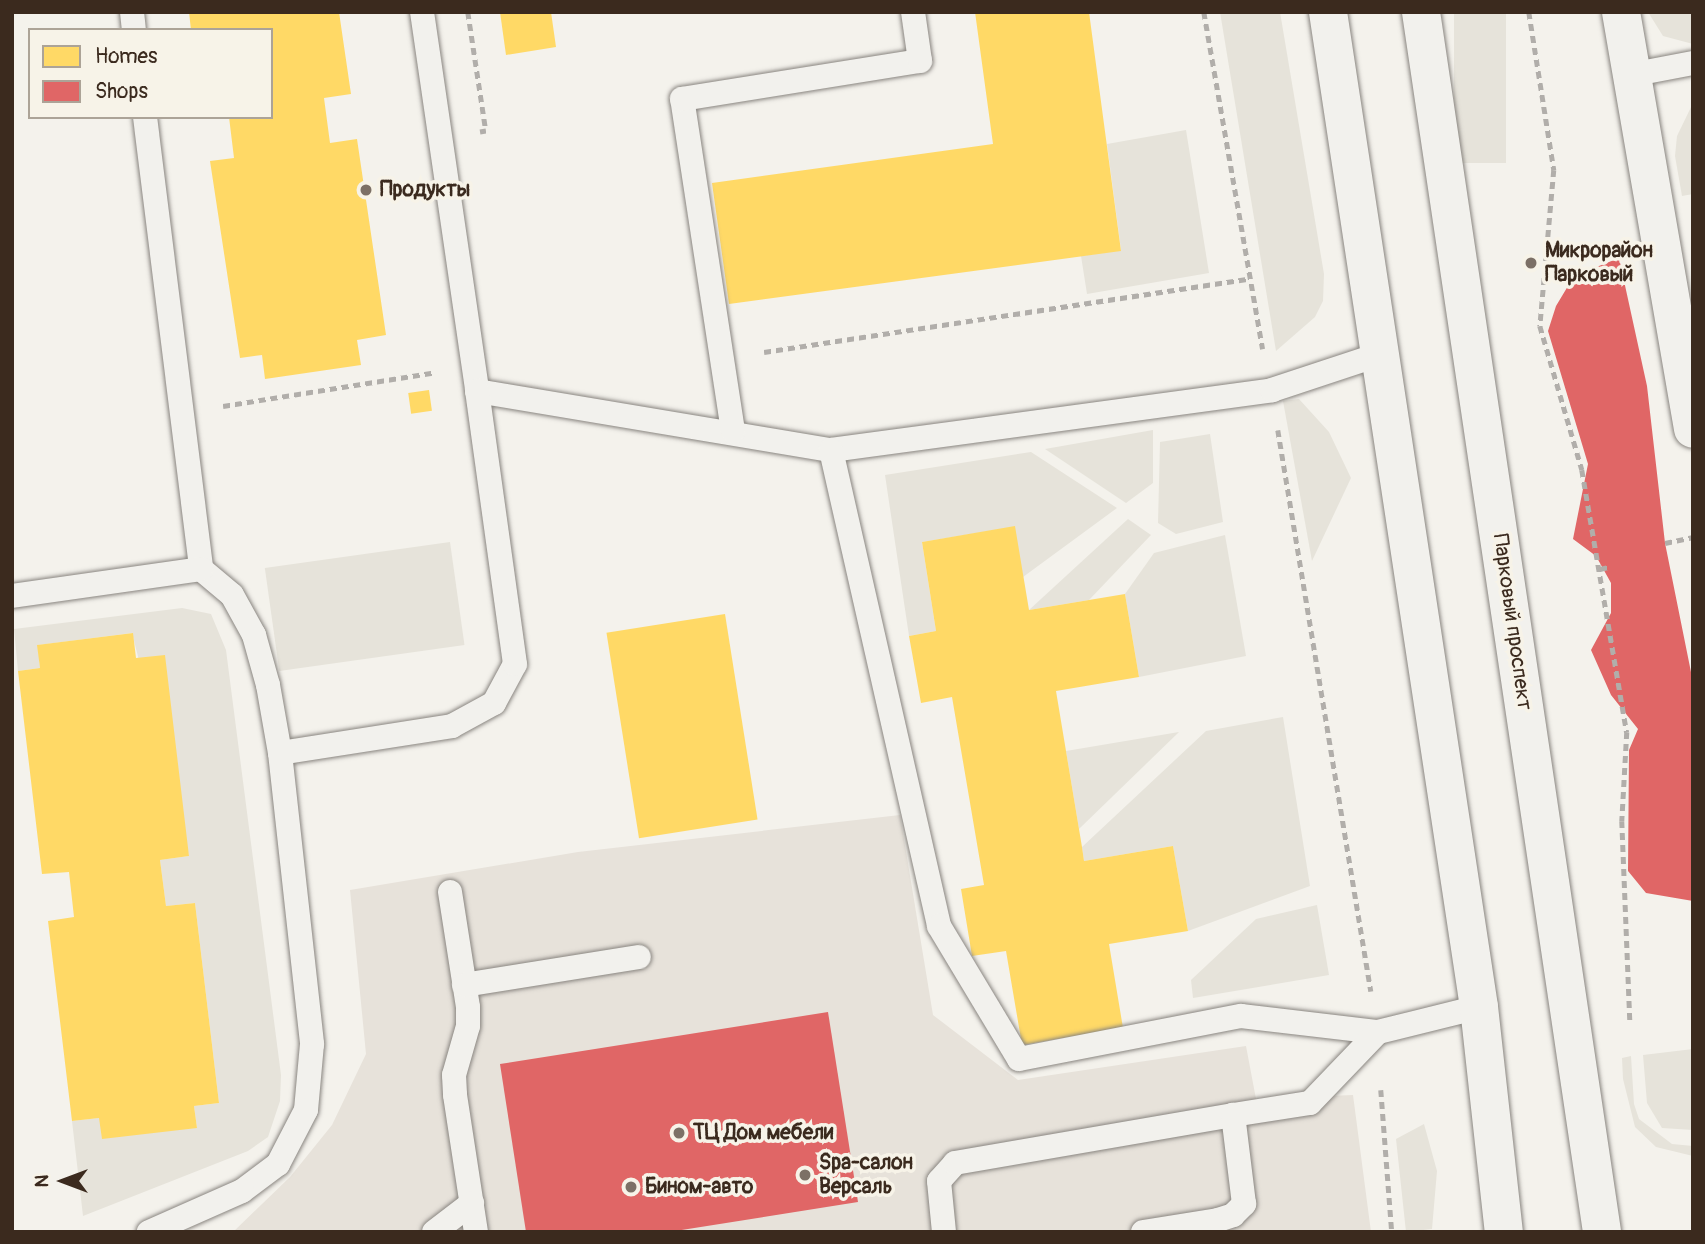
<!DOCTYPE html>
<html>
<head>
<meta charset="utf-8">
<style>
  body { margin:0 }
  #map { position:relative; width:1705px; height:1244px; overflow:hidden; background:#f4f2ec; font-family:Pangolin,sans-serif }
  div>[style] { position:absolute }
  .built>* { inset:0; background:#e7e2da }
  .green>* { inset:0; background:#e6e3da; transform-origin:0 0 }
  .homes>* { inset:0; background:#ffd966; transform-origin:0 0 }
  .shops>* { inset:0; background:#e06666 }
  .path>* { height:4.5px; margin-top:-2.25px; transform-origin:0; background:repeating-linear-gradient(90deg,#b1aeaa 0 7px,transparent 0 12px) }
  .roads { filter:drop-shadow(0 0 2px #898580) drop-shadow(0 0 2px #898580) }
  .lane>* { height:24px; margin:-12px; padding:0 12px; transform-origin:12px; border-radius:12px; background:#f2f1ed }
  .street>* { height:38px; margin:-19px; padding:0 19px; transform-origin:19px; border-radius:19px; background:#f2f1ed }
  .primary>* { height:38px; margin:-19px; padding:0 19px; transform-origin:19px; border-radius:19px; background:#f2f1ed }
  .dots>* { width:19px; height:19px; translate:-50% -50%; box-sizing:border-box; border:4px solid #f7f3e8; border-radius:50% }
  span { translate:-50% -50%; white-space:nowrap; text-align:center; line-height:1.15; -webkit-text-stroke:7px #f7f3e8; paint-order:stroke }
  .poi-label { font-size:21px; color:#3b2a1e; font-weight:700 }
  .left { translate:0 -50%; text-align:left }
  .street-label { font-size:21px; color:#3b2a1e }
  .frame { position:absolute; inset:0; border:14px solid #3b2a1e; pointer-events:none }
  .legend { position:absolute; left:28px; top:28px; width:245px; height:91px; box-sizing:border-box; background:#f7f3e8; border:2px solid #aca397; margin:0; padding:9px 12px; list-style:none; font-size:21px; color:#3b2a1e }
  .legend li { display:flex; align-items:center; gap:14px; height:35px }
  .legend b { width:35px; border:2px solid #aca397 }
  .north { position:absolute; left:28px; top:1146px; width:70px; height:70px; -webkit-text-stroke:5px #f7f3e8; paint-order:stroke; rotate:270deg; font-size:19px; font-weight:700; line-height:28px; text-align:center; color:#3b2a1e }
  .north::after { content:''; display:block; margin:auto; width:24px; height:32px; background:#3b2a1e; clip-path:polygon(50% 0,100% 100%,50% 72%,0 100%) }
</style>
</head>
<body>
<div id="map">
  <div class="built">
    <div style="clip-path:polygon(900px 815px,933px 1015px,1018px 1080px,1246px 1046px,1256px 1099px,1353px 1095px,1371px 1232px,233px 1232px,290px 1177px,332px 1125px,366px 1054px,350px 890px,578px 852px)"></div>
  </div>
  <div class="green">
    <div style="clip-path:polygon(1220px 12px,1280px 12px,1324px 274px,1323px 301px,1315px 317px,1276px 351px)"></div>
    <div style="left:1454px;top:12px;width:52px;height:151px"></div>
    <div style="clip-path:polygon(1648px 12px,1693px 12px,1693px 44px,1663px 36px)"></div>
    <div style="clip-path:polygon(1693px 103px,1693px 194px,1682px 196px,1675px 156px,1677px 136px)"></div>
    <div style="clip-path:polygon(1186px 130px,1209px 273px,1087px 294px,1081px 256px,1121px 250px,1107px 144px)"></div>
    <div style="clip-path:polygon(1299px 399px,1329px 432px,1351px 478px,1312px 561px,1283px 401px)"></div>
    <div style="clip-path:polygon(1153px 430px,1153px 483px,1126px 503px,1045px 449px)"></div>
    <div style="clip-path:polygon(1210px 434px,1223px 522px,1176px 534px,1158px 523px,1160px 442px)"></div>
    <div style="clip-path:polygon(1031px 452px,1117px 508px,1023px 577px,1014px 527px,922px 542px,936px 631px,909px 636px,885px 475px)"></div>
    <div style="clip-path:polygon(1128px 519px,1151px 535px,1089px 600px,1029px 610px)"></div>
    <div style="clip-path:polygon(1225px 535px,1246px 656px,1139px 677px,1125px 594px,1154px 553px)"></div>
    <div style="left:450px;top:542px;width:104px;height:187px;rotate:82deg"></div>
    <div style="clip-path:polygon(182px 608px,211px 614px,226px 650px,281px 1075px,280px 1101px,268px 1137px,248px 1151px,83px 1216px,72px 1121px,99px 1118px,197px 1128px,194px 1106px,219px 1103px,195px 903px,166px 906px,160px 860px,189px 856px,132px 633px,38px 645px,40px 668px,18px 671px,14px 629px)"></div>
    <div style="clip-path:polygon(1283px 717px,1310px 886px,1188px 931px,1173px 846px,1084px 861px,1082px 847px,1206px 731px)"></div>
    <div style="clip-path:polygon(1179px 732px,1079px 829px,1066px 751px)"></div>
    <div style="clip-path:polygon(1317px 905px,1329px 975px,1193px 998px,1191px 980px,1256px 919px)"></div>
    <div style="clip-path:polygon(1693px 1049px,1693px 1130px,1662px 1128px,1647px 1103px,1643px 1055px)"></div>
    <div style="clip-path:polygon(1631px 1056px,1634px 1104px,1639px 1119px,1672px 1144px,1693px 1146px,1693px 1156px,1656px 1147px,1635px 1127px,1623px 1079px,1622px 1058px)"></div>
    <div style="clip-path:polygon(1424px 1124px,1437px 1171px,1432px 1229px,1406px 1232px,1396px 1139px)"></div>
  </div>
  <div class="homes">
    <div style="clip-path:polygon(189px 12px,339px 12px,351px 94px,324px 98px,330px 143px,357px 139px,386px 335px,357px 340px,361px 365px,265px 379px,262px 355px,240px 358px,210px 161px,234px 158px,229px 117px,271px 117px,271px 30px,191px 30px)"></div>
    <div style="clip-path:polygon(500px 12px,551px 12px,556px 47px,506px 55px)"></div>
    <div style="clip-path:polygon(975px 12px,1089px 12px,1121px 251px,729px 304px,712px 183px,993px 144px)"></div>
    <div style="left:429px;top:390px;width:21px;height:21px;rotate:82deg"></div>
    <div style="clip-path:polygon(1015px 526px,1029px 610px,1125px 594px,1139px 677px,1056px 691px,1082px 847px,1084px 861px,1173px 846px,1188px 931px,1109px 944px,1123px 1028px,1022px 1045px,1006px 951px,972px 956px,961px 889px,984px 885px,952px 697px,921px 703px,909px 636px,936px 631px,922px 542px)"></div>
    <div style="left:725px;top:614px;width:208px;height:120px;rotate:81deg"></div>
    <div style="clip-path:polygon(133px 633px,136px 658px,165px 655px,189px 856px,160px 860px,166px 906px,195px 903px,219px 1103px,194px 1106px,197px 1128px,102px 1139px,99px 1118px,72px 1121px,48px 921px,74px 917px,69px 872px,42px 874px,18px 671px,40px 668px,37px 645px)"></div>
  </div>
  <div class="shops">
    <div style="clip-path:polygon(1619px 258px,1647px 386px,1665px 543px,1693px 682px,1693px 901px,1646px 893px,1628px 871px,1629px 750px,1638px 729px,1611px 695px,1591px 650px,1611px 613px,1611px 583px,1596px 556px,1573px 539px,1588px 464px,1548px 331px,1556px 306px,1574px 276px)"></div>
    <div style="clip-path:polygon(828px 1012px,858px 1202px,669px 1232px,526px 1232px,500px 1064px)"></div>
  </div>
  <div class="path">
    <div style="left:468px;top:12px;width:120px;rotate:81.4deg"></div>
    <div style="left:486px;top:131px;width:6px;rotate:171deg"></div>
    <div style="left:1204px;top:12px;width:342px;rotate:80.1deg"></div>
    <div style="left:1529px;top:12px;width:160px;rotate:81deg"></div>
    <div style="left:1554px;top:170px;width:157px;rotate:95.1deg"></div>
    <div style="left:1540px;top:326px;width:150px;rotate:73.7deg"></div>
    <div style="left:1582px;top:470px;width:266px;rotate:80.3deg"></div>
    <div style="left:1627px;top:732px;width:89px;rotate:93.2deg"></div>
    <div style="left:1622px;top:821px;width:203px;rotate:87.7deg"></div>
    <div style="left:764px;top:352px;width:490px;rotate:-8.6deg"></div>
    <div style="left:223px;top:406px;width:212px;rotate:-9deg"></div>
    <div style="left:1278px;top:430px;width:569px;rotate:80.59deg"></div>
    <div style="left:1665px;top:543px;width:29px;rotate:-12deg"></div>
    <div style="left:1600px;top:569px;width:8px;rotate:-14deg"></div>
    <div style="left:1381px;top:1090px;width:142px;rotate:85.6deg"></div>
  </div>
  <div class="roads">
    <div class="lane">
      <div style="left:132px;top:12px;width:18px;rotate:84deg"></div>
      <div style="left:422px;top:12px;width:383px;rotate:81.7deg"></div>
      <div style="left:477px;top:391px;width:359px;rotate:9.5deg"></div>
      <div style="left:831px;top:450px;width:445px;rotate:-7.7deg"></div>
      <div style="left:1272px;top:390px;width:115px;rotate:-18.3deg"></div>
      <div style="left:1630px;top:75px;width:64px;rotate:-10.8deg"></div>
      <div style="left:145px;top:117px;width:455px;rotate:82.9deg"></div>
      <div style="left:201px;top:569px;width:40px;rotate:40deg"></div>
      <div style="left:232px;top:595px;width:46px;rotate:61.2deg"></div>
      <div style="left:254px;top:635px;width:52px;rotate:74.4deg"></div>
      <div style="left:268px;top:685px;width:69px;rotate:80deg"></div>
      <div style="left:280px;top:753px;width:293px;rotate:83.7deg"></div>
      <div style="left:312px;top:1044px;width:66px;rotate:95.2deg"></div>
      <div style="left:306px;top:1110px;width:61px;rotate:117.4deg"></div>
      <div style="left:278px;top:1164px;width:45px;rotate:143.1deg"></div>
      <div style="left:242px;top:1191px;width:102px;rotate:156.2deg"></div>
      <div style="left:733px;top:431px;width:336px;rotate:-98.7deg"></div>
      <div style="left:682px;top:99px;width:241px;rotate:-9.1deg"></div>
      <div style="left:920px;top:61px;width:49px;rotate:-98.1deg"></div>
      <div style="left:831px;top:450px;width:488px;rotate:77.2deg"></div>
      <div style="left:939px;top:926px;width:155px;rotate:59deg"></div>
      <div style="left:1019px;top:1059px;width:226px;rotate:-11deg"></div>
      <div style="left:1241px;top:1016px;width:138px;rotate:6.7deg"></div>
      <div style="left:12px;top:596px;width:191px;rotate:-8.1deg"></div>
      <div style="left:280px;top:753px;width:174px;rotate:-8.9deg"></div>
      <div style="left:452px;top:726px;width:48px;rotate:-28.7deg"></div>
      <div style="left:494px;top:703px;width:44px;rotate:-61.7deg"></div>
      <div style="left:515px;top:664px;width:276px;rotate:-97.9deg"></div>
      <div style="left:450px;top:892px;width:116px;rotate:81.1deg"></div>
      <div style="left:468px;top:1007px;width:19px;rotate:90deg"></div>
      <div style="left:468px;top:1026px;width:51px;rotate:105.9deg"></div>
      <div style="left:454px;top:1075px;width:20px;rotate:87deg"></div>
      <div style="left:455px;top:1095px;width:139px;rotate:81.3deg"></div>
      <div style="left:464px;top:985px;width:177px;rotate:-9.1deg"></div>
      <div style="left:434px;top:1232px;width:48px;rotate:-37.3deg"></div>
      <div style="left:944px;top:1232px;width:51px;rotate:-95.6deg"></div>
      <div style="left:939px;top:1181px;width:24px;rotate:-48deg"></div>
      <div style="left:955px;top:1163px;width:282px;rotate:-9.8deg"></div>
      <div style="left:1143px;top:1232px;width:76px;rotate:-9.1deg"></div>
      <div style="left:1218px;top:1220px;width:16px;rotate:-18deg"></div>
      <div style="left:1233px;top:1215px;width:16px;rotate:-45deg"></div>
      <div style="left:1244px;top:1204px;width:90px;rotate:-97deg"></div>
      <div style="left:1233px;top:1115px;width:78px;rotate:-8.9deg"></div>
      <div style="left:1310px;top:1103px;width:98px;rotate:-46.2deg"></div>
      <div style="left:1378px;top:1032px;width:104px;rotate:-13.9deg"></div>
    </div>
    <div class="street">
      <div style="left:1621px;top:12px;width:423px;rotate:80.2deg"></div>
    </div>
    <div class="primary">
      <div style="left:1328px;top:12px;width:1006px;rotate:81.37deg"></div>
      <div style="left:1479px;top:1007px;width:226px;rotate:83.7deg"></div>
      <div style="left:1421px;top:12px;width:1233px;rotate:81.56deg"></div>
    </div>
  </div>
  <div class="dots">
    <div style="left:366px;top:190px;background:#7c7066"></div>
    <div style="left:1531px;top:263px;background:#7c7066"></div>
    <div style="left:679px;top:1133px;background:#7c7066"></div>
    <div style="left:805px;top:1175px;background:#7c7066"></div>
    <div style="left:631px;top:1187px;background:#7c7066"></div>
  </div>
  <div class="poi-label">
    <span class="left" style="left:380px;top:190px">Продукты</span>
    <span class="left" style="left:1545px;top:263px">Микрорайон<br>Парковый</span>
    <span class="left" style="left:693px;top:1133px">ТЦ Дом мебели</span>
    <span class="left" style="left:819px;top:1175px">Spa-салон<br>Версаль</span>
    <span class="left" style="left:645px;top:1187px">Бином-авто</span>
  </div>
  <div class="street-label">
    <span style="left:1512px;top:622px;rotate:82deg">Парковый проспект</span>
  </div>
  <div class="frame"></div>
  <ul class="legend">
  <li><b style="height:19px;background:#ffd966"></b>Homes</li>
  <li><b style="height:19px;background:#e06666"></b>Shops</li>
  </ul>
  <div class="north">N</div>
</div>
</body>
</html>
